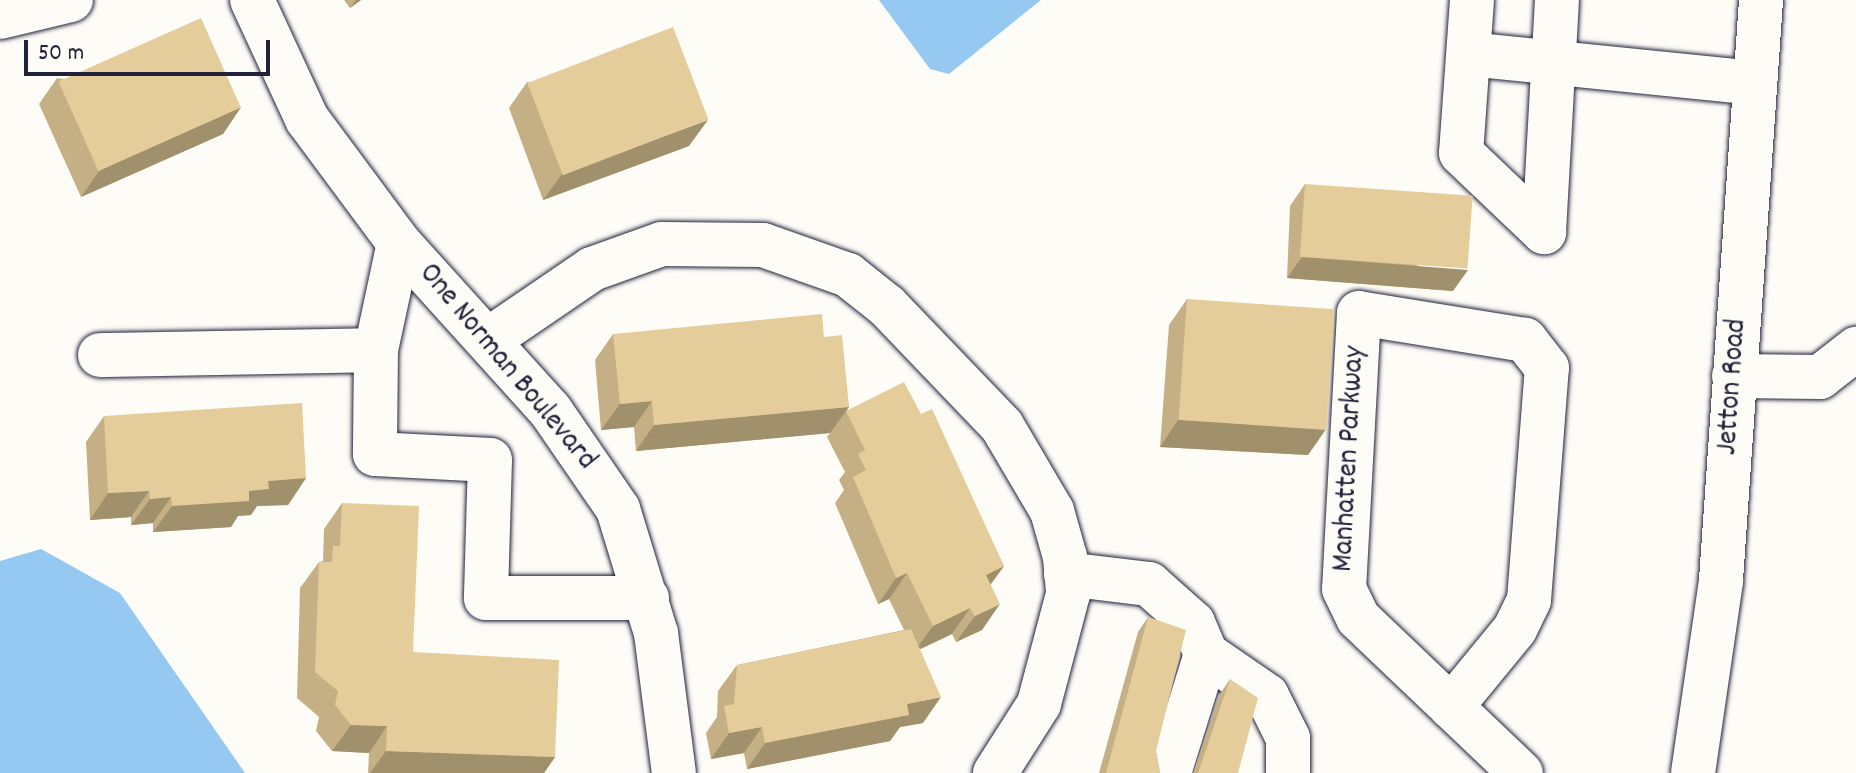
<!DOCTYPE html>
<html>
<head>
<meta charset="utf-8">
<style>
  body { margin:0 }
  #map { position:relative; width:1856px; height:773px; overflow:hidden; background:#fdfcf7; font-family:Dekko,sans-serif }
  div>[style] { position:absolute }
  .water>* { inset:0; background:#95c9f2 }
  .roads { filter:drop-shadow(0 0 2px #22223b) drop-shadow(0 0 2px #22223b) }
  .minor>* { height:44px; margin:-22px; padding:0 22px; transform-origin:22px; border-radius:22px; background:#fdfcf7 }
  .wall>* { inset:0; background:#c5b085 }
  .shaded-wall>* { inset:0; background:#a0906c }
  .building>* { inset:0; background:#e5cd9b; transform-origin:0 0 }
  span { translate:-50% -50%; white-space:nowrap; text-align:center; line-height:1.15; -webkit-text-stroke:6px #fdfcf7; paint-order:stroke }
  .street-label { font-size:30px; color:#22223b }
  .scale { position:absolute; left:24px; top:40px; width:246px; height:36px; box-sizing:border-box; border:4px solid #22223b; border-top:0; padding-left:10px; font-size:24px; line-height:28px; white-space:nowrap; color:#22223b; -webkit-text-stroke:6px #fdfcf7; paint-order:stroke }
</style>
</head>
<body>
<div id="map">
  <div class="water">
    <div style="clip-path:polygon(879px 0,1041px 0,949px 74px,930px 69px)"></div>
    <div style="clip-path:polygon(41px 549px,120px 593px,245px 773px,0 773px,0 561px)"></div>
  </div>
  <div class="roads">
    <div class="minor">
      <div style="left:252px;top:0;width:131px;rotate:65.2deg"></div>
      <div style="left:307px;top:119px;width:154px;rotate:53.4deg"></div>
      <div style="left:399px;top:243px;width:225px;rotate:47.9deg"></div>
      <div style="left:550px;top:410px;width:120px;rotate:55.5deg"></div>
      <div style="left:618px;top:509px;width:130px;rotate:73deg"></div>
      <div style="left:656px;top:633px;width:141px;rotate:82.7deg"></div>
      <div style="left:1472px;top:0;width:153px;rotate:94.1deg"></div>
      <div style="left:1461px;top:153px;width:115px;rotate:43.6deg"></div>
      <div style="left:1544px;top:232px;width:232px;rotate:-86.8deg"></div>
      <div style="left:0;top:17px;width:73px;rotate:-13.5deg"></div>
      <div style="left:1469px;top:54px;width:287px;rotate:5.8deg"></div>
      <div style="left:488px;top:340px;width:126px;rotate:-34.3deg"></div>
      <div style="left:592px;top:269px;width:74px;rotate:-19.7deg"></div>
      <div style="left:662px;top:244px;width:101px;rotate:0.6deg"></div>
      <div style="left:763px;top:245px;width:90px;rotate:19.4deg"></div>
      <div style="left:848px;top:275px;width:50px;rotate:38.5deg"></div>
      <div style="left:887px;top:306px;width:166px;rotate:46.2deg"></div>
      <div style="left:1002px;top:426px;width:99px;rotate:59.5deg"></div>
      <div style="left:1052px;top:511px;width:48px;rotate:74.2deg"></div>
      <div style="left:1065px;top:557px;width:37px;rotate:85deg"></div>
      <div style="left:1068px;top:594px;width:114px;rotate:104.8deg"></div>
      <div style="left:1039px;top:704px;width:82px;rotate:122.5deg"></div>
      <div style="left:376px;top:350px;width:109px;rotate:-77.9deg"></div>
      <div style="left:100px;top:355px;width:276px;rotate:-1deg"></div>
      <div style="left:376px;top:350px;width:104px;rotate:90.6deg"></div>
      <div style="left:375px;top:454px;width:115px;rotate:3deg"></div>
      <div style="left:490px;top:460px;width:138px;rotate:91.7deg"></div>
      <div style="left:486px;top:598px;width:161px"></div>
      <div style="left:1734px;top:376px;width:86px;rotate:0.7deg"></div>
      <div style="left:1820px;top:377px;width:46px;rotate:-37.9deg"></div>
      <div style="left:1066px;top:574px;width:84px;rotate:6.9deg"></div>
      <div style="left:1149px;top:584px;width:59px;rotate:41.6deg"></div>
      <div style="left:1193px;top:623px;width:34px;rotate:67deg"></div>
      <div style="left:1206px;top:654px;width:74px;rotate:34.5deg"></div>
      <div style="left:1267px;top:696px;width:47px;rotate:63.4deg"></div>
      <div style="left:1288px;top:738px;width:35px;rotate:90deg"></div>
      <div style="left:1451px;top:707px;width:101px;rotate:-50.6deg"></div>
      <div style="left:1515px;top:629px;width:32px;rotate:-64deg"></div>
      <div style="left:1529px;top:600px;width:233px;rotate:-85.6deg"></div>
      <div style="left:1547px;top:368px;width:36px;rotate:-128deg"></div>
      <div style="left:1525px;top:340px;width:168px;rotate:-170.8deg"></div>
      <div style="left:1359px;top:313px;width:276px;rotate:93.1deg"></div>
      <div style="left:1344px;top:589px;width:32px;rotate:64deg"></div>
      <div style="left:1358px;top:618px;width:225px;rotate:43.6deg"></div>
      <div style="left:1169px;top:773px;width:125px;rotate:-72.7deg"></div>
      <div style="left:1693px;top:773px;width:195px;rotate:-81.7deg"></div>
      <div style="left:1721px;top:580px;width:581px;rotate:-86.05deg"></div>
    </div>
  </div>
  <div class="wall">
    <div style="clip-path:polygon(344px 0,361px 0,350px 8px)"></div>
    <div style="clip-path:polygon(57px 78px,241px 107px,223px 134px,81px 197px,39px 104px)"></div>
    <div style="clip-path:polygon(527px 82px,689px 146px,543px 200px,509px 108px)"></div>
    <div style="clip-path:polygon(1305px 184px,1453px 291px,1287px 278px,1290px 206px)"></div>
    <div style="clip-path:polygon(1187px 299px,1326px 429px,1308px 455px,1160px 447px,1169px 325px)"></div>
    <div style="clip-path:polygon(613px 334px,824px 337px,849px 407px,846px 410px,921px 414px,1004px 566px,991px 584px,982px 630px,956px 642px,952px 634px,920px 649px,923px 723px,900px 727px,890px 741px,747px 769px,744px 753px,711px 759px,706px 733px,717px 717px,718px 691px,737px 665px,904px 630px,889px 599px,878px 604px,835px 503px,844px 490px,839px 480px,845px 472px,827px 437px,830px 433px,636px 451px,634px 427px,601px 430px,595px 360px)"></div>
    <div style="clip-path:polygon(104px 416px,306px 478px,288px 505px,257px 506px,251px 515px,238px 516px,231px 527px,153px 532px,153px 523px,131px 525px,131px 517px,90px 520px,86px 442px)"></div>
    <div style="clip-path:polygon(342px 503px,413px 652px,555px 757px,544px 773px,368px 773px,369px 753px,332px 751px,316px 731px,319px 717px,297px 698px,300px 588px,319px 562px,323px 561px,324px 529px)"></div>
    <div style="clip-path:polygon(1148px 617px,1156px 751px,1160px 773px,1099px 773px,1138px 632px)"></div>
    <div style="clip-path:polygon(1230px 679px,1238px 773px,1193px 773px,1220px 694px)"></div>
  </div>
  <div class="shaded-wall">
    <div style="clip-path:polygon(356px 0,361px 0,350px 8px)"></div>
    <div style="clip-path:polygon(241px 107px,223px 134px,81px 197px,99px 171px)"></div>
    <div style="clip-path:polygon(708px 120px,689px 146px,543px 200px,562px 174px)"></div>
    <div style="clip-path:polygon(1302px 257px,1468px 270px,1453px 291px,1287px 278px)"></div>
    <div style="clip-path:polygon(652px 401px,634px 427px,601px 430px,620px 404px)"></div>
    <div style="clip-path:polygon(849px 407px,830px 433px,636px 451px,654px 425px)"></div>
    <div style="clip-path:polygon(1178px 420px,1326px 429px,1308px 455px,1160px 447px)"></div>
    <div style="clip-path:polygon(306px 478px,288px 505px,257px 506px,251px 515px,238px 516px,231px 527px,153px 532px,172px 506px,249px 491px,268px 481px)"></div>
    <div style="clip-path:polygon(149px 491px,131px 517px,90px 520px,108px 493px)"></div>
    <div style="clip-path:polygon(171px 497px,153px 523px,131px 525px,150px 499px)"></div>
    <div style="clip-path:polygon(1004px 566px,985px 592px,986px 575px)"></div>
    <div style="clip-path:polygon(907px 573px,889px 599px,878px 604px,896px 578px)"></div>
    <div style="clip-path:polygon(1000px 604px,982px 630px,956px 642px,975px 616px)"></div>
    <div style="clip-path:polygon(970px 608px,952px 634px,914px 652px,933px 626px)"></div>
    <div style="clip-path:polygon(941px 697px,923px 723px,900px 727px,890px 741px,747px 769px,765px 743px,907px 704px)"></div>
    <div style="clip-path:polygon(351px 725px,387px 726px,369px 753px,332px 751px)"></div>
    <div style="clip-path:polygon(762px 727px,744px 753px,711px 759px,729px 733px)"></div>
    <div style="clip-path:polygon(386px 751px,555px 757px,544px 773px,370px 773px)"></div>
  </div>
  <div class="building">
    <div style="left:201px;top:18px;width:98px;height:156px;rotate:66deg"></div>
    <div style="left:673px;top:27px;width:99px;height:156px;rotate:69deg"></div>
    <div style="left:1305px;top:184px;width:168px;height:73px;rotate:4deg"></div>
    <div style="left:1187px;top:299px;width:148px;height:121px;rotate:4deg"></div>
    <div style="clip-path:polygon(822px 314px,824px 337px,842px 335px,849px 407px,654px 425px,652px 401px,620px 404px,613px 334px)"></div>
    <div style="clip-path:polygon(904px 382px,921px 414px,932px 409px,1004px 566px,986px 575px,1000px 604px,975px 616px,970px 608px,933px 626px,907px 573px,896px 578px,853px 477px,866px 470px,858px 454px,865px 450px,846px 411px)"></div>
    <div style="clip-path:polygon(302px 403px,306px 478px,268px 481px,269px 489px,249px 491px,249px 501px,172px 506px,171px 497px,150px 499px,149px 491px,108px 493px,104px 416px)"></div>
    <div style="clip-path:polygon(342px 503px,419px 506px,413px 652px,559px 660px,555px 757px,386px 751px,387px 726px,351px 725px,335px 705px,338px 691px,315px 672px,319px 562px,332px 562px,333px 546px,340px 546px)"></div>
    <div style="clip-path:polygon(1148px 617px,1186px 630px,1156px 751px,1160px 773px,1106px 773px)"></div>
    <div style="clip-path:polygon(911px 629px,941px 697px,907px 704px,909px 715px,765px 743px,762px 727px,729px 733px,724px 706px,734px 704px,737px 665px)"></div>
    <div style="clip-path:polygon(1230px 679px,1258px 698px,1238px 773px,1198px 773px)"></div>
  </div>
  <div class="street-label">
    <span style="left:506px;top:368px;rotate:50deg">One Norman Boulevard</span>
    <span style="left:1734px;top:387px;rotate:-86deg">Jetton Road</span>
    <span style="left:1351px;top:459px;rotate:-87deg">Manhatten Parkway</span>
  </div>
  <div class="scale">50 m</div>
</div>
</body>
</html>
